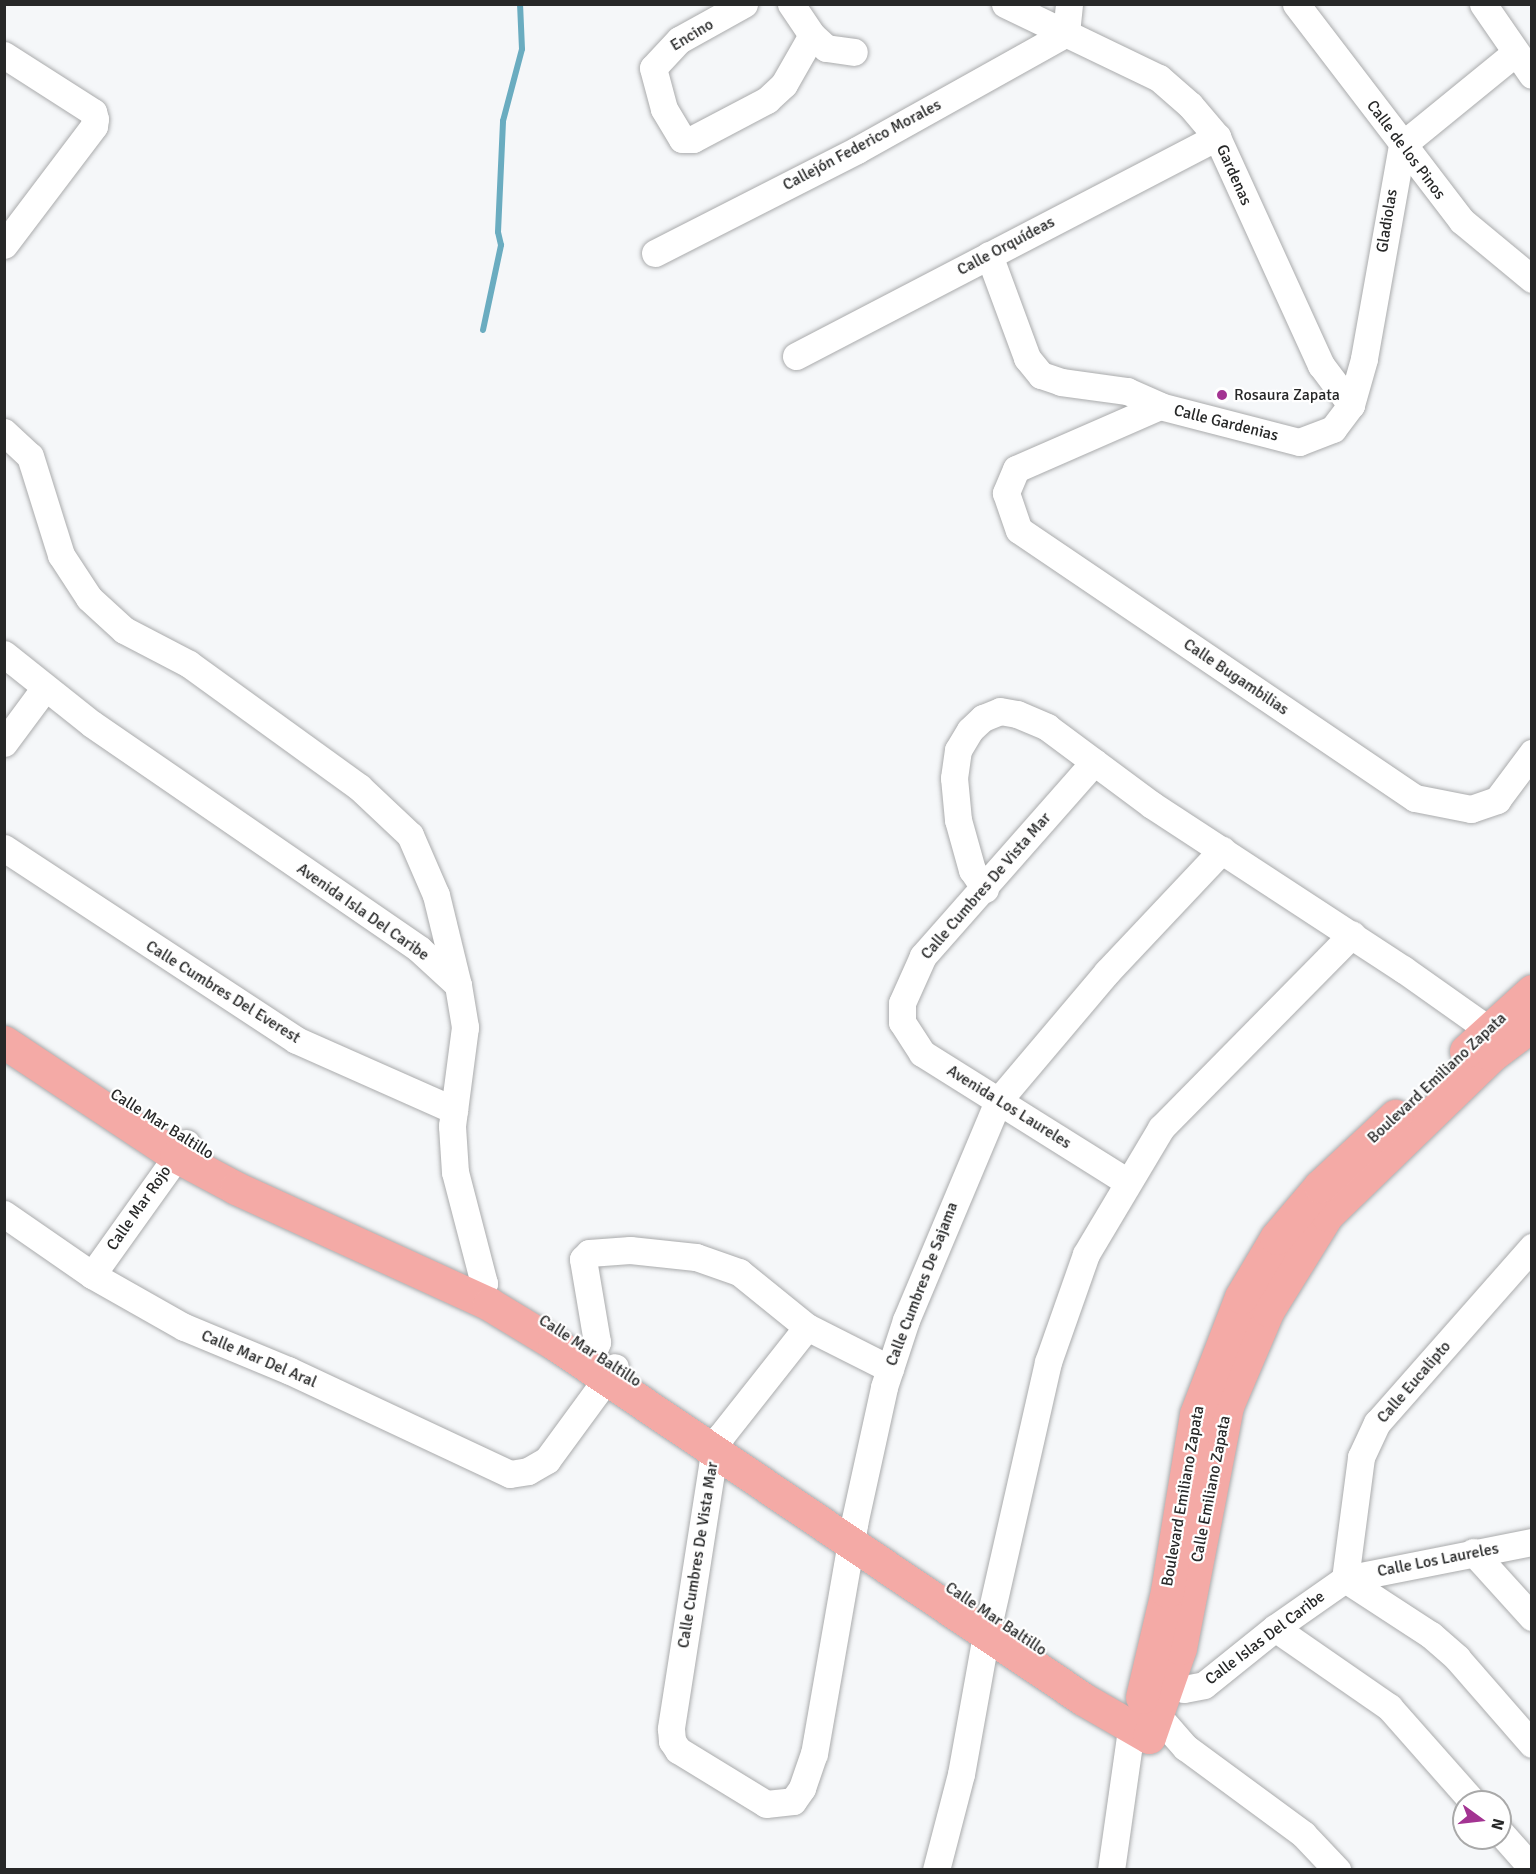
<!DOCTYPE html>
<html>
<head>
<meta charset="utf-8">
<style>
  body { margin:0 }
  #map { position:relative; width:1536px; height:1874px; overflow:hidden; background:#f5f7f9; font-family:Signika,sans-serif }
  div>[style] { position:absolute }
  .stream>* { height:6px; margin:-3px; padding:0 3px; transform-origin:3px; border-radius:3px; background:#6aacc0 }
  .roads { filter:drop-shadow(0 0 2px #aaabac) drop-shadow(0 0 2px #aaabac) }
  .minor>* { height:27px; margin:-13.5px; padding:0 13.5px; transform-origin:13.5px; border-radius:13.5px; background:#fff }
  .major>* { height:33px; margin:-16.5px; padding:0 16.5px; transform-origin:16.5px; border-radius:16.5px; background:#f4aaa6 }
  .dots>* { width:16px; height:16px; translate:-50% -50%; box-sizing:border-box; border:3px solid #fff; border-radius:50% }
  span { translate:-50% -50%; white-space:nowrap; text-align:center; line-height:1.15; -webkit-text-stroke:4.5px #fff; paint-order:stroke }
  .street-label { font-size:16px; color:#272828 }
  .poi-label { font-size:16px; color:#272828 }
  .left { translate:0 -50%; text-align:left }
  .frame { position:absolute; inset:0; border:6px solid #272828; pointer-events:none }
  .north { position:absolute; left:1452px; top:1790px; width:60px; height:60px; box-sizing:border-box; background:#fff; border:2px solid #a9a9a9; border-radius:50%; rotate:105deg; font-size:16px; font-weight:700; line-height:24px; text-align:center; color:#272828 }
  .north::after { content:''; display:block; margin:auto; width:21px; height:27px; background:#a33492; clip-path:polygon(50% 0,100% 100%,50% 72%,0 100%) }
</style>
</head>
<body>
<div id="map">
  <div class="stream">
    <div style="left:483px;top:330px;width:87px;rotate:-78deg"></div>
    <div style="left:501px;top:245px;width:13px;rotate:-103deg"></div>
    <div style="left:498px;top:232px;width:111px;rotate:-87.4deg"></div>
    <div style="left:503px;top:121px;width:74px;rotate:-75.2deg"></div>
    <div style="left:522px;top:49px;width:45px;rotate:-92.5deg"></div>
  </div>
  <div class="roads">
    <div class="minor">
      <div style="left:744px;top:4px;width:74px;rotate:151deg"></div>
      <div style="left:679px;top:40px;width:38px;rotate:133deg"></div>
      <div style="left:653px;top:68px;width:42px;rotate:75deg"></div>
      <div style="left:664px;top:109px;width:35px;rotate:59deg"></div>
      <div style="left:682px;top:139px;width:11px"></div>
      <div style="left:693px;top:139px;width:84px;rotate:-27.8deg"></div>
      <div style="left:767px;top:100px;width:23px;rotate:-43deg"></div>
      <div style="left:784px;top:84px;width:56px;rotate:-60.3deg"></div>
      <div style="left:791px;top:4px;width:37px;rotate:56deg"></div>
      <div style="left:812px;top:35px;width:19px;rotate:43deg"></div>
      <div style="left:826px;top:48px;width:28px;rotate:8deg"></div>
      <div style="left:1005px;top:4px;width:171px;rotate:25.7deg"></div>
      <div style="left:1159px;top:78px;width:41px;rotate:41.1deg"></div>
      <div style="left:1190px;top:105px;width:42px;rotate:49.8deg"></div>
      <div style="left:1217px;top:137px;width:251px;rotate:65.5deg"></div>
      <div style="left:1321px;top:365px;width:50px;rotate:53.1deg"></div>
      <div style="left:1296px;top:4px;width:273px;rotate:52.6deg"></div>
      <div style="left:1462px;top:221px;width:91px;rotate:39.6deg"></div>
      <div style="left:1483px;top:4px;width:86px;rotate:55.4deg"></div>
      <div style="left:1515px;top:53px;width:146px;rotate:140.8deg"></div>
      <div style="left:1402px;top:145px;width:217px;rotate:100.1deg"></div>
      <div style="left:1364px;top:359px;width:48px;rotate:105.8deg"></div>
      <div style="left:1351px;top:405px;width:30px;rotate:127deg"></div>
      <div style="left:1333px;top:429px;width:36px;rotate:159deg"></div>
      <div style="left:1299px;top:442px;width:144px;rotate:-165.5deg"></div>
      <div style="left:1160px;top:406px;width:157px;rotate:156.4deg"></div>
      <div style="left:1016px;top:469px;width:26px;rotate:113deg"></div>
      <div style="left:1006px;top:493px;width:39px;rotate:71deg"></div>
      <div style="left:1019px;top:530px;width:478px;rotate:34.1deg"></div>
      <div style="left:1415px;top:798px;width:57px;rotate:11.1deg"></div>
      <div style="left:1471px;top:809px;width:28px;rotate:-19deg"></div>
      <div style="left:1497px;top:800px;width:59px;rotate:-53.3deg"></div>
      <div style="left:4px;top:55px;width:106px;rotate:32.6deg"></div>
      <div style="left:93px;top:112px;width:7px;rotate:74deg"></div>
      <div style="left:95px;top:119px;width:7px;rotate:98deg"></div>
      <div style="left:94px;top:126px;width:149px;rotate:127.1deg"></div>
      <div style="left:655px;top:253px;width:227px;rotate:-27deg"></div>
      <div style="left:857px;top:150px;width:240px;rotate:-29.2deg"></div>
      <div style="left:1066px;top:33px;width:29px;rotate:-84deg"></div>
      <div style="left:989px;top:255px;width:110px;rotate:69.7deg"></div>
      <div style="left:1027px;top:358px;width:22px;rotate:51deg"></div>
      <div style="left:1041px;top:375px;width:21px;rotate:19deg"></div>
      <div style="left:1061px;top:382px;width:67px;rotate:7.8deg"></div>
      <div style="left:1127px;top:391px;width:36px;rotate:24deg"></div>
      <div style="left:796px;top:356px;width:475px;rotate:-27.5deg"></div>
      <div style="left:4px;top:432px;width:35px;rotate:43deg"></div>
      <div style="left:30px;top:456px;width:104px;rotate:72.6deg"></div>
      <div style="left:61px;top:555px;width:51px;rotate:56.9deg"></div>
      <div style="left:89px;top:598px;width:47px;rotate:42.4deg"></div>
      <div style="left:124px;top:630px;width:73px;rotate:27.6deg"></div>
      <div style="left:189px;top:664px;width:210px;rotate:35.9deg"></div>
      <div style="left:359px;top:787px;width:70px;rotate:43.3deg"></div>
      <div style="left:410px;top:835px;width:65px;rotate:66.6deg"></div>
      <div style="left:436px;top:895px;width:93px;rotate:76.3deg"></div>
      <div style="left:4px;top:654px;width:112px;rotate:38.5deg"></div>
      <div style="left:92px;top:724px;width:397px;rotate:34.5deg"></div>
      <div style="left:419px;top:949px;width:53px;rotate:42.7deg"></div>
      <div style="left:458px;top:985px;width:43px;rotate:80.5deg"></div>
      <div style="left:465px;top:1027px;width:100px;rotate:97.5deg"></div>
      <div style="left:452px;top:1126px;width:46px;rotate:86.3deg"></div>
      <div style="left:455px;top:1172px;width:115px;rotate:75.4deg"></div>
      <div style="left:484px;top:1283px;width:17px;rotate:107deg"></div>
      <div style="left:4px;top:743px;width:67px;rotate:-53.5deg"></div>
      <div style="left:1094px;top:762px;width:259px;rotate:131.4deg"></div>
      <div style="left:923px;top:956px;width:51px;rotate:114.1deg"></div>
      <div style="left:902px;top:1003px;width:19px;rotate:90deg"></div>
      <div style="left:902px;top:1022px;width:37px;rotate:57deg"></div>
      <div style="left:922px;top:1053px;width:241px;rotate:32.1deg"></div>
      <div style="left:4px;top:848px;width:349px;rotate:33.3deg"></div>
      <div style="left:296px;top:1040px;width:173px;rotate:23.9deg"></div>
      <div style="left:985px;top:889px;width:23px;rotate:-124deg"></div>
      <div style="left:972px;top:870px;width:52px;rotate:-105.6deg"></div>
      <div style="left:958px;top:820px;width:42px;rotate:-95.4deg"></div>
      <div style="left:954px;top:778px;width:28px;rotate:-82deg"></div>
      <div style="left:958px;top:750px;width:23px;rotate:-59deg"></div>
      <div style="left:970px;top:730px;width:18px;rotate:-43deg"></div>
      <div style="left:983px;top:718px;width:18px;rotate:-22deg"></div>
      <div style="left:1000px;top:711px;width:17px;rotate:10deg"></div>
      <div style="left:1017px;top:714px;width:33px;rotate:23deg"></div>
      <div style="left:1047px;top:727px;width:131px;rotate:36.6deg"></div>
      <div style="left:1152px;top:805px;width:300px;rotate:33.2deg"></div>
      <div style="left:1403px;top:969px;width:126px;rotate:35.3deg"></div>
      <div style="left:4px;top:1214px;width:107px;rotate:34.7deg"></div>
      <div style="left:92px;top:1275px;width:106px;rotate:29.5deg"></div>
      <div style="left:184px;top:1327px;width:113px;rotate:22.5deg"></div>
      <div style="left:288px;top:1370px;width:245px;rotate:25.1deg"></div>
      <div style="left:510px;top:1474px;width:18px;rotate:-9deg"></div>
      <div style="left:528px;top:1471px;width:22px;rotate:-30deg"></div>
      <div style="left:547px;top:1460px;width:115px;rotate:-53.8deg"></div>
      <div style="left:92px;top:1275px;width:162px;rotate:-54.5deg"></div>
      <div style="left:807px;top:1327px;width:139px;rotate:128.3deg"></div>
      <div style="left:721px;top:1436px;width:18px;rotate:112deg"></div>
      <div style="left:714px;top:1453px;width:279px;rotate:98.9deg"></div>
      <div style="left:671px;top:1729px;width:12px;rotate:85deg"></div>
      <div style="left:672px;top:1741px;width:11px;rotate:56deg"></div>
      <div style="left:678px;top:1750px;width:103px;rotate:31.5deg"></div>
      <div style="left:766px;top:1804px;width:27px;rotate:-6deg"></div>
      <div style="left:793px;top:1801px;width:16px;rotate:-55deg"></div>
      <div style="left:802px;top:1788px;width:36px;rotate:-71deg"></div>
      <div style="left:814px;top:1754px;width:233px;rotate:-80.1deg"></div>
      <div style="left:854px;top:1524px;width:140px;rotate:-77.6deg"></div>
      <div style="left:884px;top:1387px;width:71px;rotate:-71.8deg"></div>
      <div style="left:906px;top:1320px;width:238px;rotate:-67.2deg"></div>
      <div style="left:998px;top:1101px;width:169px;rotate:-49.8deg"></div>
      <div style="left:1107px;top:972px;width:168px;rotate:-46.7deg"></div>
      <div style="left:587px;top:1367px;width:27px;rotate:-68deg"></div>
      <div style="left:597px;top:1342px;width:84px;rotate:-99.6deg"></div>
      <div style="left:583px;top:1259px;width:8px;rotate:-45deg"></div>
      <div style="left:589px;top:1253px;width:41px;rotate:-4.2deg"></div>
      <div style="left:630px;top:1250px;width:66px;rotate:6.1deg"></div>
      <div style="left:696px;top:1257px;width:46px;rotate:19.2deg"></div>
      <div style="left:739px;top:1272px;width:87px;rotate:39deg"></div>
      <div style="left:807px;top:1327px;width:93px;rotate:26.8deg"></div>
      <div style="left:1473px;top:1552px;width:88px;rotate:47.8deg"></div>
      <div style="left:1345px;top:1579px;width:123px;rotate:-82.5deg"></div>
      <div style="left:1361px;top:1457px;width:38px;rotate:-65deg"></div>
      <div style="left:1377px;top:1423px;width:235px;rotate:-48.6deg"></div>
      <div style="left:1345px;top:1579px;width:103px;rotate:33.1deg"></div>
      <div style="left:1431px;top:1635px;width:35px;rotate:41deg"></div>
      <div style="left:1457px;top:1658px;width:114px;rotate:48.9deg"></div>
      <div style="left:1275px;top:1628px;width:139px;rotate:34.7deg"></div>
      <div style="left:1389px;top:1707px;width:127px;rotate:48.5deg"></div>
      <div style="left:1147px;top:1683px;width:37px;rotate:9deg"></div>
      <div style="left:1184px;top:1689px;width:20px;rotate:-11deg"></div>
      <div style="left:1204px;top:1685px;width:91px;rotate:-38.8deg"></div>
      <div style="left:1275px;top:1628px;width:85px;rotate:-35deg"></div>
      <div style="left:1345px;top:1579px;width:191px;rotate:-11.2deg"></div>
      <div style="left:1157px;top:1715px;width:43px;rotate:48.8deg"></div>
      <div style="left:1185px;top:1747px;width:147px;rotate:36.4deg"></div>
      <div style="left:1303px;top:1834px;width:50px;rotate:46.6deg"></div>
      <div style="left:1500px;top:1832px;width:48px;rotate:48.4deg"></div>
      <div style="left:936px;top:1870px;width:99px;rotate:-75.4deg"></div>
      <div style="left:961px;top:1774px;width:141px;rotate:-79.8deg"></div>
      <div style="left:986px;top:1635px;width:280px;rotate:-77.2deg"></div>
      <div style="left:1048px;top:1362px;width:114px;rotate:-70.6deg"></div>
      <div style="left:1086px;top:1254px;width:147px;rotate:-59.2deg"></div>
      <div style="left:1161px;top:1128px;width:272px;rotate:-45.4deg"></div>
      <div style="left:1111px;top:1870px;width:142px;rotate:-81.9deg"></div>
    </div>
    <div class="major">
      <div style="left:4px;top:1042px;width:206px;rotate:33.5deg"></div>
      <div style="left:176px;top:1156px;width:68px;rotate:28.1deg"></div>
      <div style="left:236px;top:1188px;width:278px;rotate:24.6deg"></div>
      <div style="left:489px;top:1304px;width:77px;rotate:31.2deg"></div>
      <div style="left:555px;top:1344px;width:636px;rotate:33.91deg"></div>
      <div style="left:1083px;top:1699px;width:76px;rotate:29.9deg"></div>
      <div style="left:1149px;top:1737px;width:94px;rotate:-70.8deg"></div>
      <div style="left:1180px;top:1648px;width:247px;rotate:-79deg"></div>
      <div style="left:1227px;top:1406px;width:104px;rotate:-66.9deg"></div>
      <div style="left:1268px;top:1310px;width:112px;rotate:-58.2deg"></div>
      <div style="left:1327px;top:1215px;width:230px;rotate:-44.1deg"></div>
      <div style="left:1492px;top:1055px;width:50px;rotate:-36.9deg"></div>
      <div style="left:1466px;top:1051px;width:89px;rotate:-42.3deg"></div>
      <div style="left:1142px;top:1697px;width:109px;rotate:-76.7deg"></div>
      <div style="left:1167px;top:1591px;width:179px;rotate:-80.7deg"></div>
      <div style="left:1196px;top:1414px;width:125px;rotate:-69deg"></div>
      <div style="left:1241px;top:1297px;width:69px;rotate:-59.3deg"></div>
      <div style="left:1276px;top:1238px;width:68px;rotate:-49.8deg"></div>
      <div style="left:1320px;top:1186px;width:103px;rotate:-43deg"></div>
    </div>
  </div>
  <div class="dots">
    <div style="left:1222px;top:395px;background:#a33492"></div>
  </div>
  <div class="street-label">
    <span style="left:692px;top:35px;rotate:-31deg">Encino</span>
    <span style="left:862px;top:145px;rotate:-28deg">Callejón Federico Morales</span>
    <span style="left:1406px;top:150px;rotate:53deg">Calle de los Pinos</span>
    <span style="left:1234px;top:175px;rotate:66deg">Gardenas</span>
    <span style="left:1387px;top:221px;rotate:-81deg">Gladiolas</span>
    <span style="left:1006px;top:246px;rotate:-28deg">Calle Orquídeas</span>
    <span style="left:1226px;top:423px;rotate:14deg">Calle Gardenias</span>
    <span style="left:1236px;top:677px;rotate:34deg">Calle Bugambilias</span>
    <span style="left:986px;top:886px;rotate:-49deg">Calle Cumbres De Vista Mar</span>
    <span style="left:363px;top:912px;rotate:35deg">Avenida Isla Del Caribe</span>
    <span style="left:223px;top:992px;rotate:32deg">Calle Cumbres Del Everest</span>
    <span style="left:1437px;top:1078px;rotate:-43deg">Boulevard Emiliano Zapata</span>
    <span style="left:1009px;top:1107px;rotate:32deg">Avenida Los Laureles</span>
    <span style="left:162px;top:1124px;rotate:32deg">Calle Mar Baltillo</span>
    <span style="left:139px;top:1208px;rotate:-55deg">Calle Mar Rojo</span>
    <span style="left:922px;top:1284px;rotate:-69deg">Calle Cumbres De Sajama</span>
    <span style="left:590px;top:1351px;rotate:33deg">Calle Mar Baltillo</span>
    <span style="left:259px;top:1359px;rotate:23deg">Calle Mar Del Aral</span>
    <span style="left:1414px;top:1382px;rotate:-49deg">Calle Eucalipto</span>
    <span style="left:1211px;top:1489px;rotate:-79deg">Calle Emiliano Zapata</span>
    <span style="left:1183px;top:1496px;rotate:-80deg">Boulevard Emiliano Zapata</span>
    <span style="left:698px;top:1555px;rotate:-81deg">Calle Cumbres De Vista Mar</span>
    <span style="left:1438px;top:1560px;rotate:-11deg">Calle Los Laureles</span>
    <span style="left:996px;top:1619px;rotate:34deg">Calle Mar Baltillo</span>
    <span style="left:1265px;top:1638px;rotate:-37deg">Calle Islas Del Caribe</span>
  </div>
  <div class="poi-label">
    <span class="left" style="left:1234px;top:395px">Rosaura Zapata</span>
  </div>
  <div class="frame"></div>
  <div class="north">N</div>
</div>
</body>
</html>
